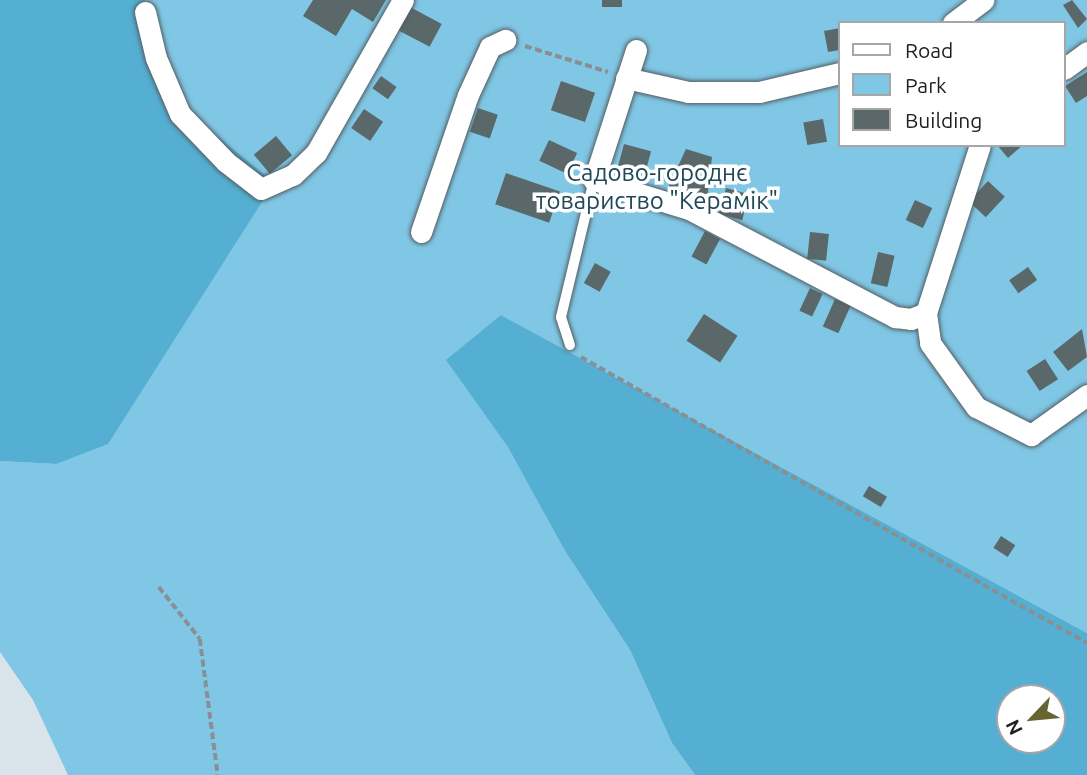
<!DOCTYPE html>
<html>
<head>
<meta charset="utf-8">
<style>
  body { margin:0 }
  #map { position:relative; width:1087px; height:775px; overflow:hidden; background:#d8e4ea; font-family:Ubuntu,sans-serif }
  div>[style] { position:absolute }
  .green>* { inset:0; background:#80c7e5 }
  .forest>* { inset:0; background:#54afd2 }
  .building>* { inset:0; background:#5b6869; transform-origin:0 0 }
  .path>* { height:3.5px; margin-top:-1.75px; transform-origin:0; background:repeating-linear-gradient(90deg,#879094 0 7px,transparent 0 10.5px) }
  .roads { filter:drop-shadow(0 0 2px #525d62) drop-shadow(0 0 2px #525d62) }
  .service>* { height:10px; margin:-5px; padding:0 5px; transform-origin:5px; border-radius:5px; background:#fff }
  .minor>* { height:21px; margin:-10.5px; padding:0 10.5px; transform-origin:10.5px; border-radius:10.5px; background:#fff }
  span { translate:-50% -50%; white-space:nowrap; text-align:center; line-height:1.15; -webkit-text-stroke:7px #fff; paint-order:stroke }
  .park-label { font-size:24px; color:#204858 }
  .legend { position:absolute; left:838px; top:21px; width:228px; height:126px; box-sizing:border-box; background:#fff; border:2px solid #a4a6a7; margin:0; padding:9px 12px; list-style:none; font-size:21px; color:#1c2022 }
  .legend li { display:flex; align-items:center; gap:14px; height:35px }
  .legend b { width:35px; border:2px solid #a4a6a7 }
  .north { position:absolute; left:996px; top:684px; width:70px; height:70px; box-sizing:border-box; background:#fff; border:2px solid #a4a6a7; border-radius:50%; rotate:244deg; font-size:19px; font-weight:700; line-height:28px; text-align:center; color:#1c2022 }
  .north::after { content:''; display:block; margin:auto; width:24px; height:32px; background:#686431; clip-path:polygon(50% 0,100% 100%,50% 72%,0 100%) }
</style>
</head>
<body>
<div id="map">
  <div class="green">
    <div style="clip-path:polygon(evenodd,145px 0,1087px 0,1087px 633px,501px 315px,509px 447px,565px 551px,630px 650px,672px 743px,695px 775px,68px 775px,33px 700px,0 652px,0 461px,56px 464px,170px 97px,145px 0,840px 23px,1064px 23px,1064px 145px,840px 145px,840px 23px)"></div>
  </div>
  <div class="forest">
    <div style="clip-path:polygon(0 0,145px 0,170px 97px,274px 183px,108px 444px,56px 464px,0 461px)"></div>
    <div style="clip-path:polygon(evenodd,501px 315px,1087px 633px,1087px 775px,695px 775px,672px 743px,630px 650px,565px 551px,508px 447px,446px 360px,501px 315px,1010px 698px,1052px 698px,1052px 740px,1010px 740px,1010px 698px)"></div>
  </div>
  <div class="building">
    <div style="clip-path:polygon(313px 0,386px 0,373px 22px,352px 9px,336px 36px,303px 16px)"></div>
    <div style="left:602px;top:0;width:20px;height:7px"></div>
    <div style="clip-path:polygon(1072px 0,1087px 19px,1078px 28px,1063px 5px)"></div>
    <div style="left:410px;top:7px;width:36px;height:26px;rotate:28deg"></div>
    <div style="clip-path:polygon(840px 28px,840px 50px,828px 52px,824px 31px)"></div>
    <div style="clip-path:polygon(1087px 72px,1087px 96px,1076px 103px,1065px 86px)"></div>
    <div style="left:381px;top:76px;width:19px;height:15px;rotate:35deg"></div>
    <div style="left:561px;top:81px;width:36px;height:31px;rotate:19deg"></div>
    <div style="left:478px;top:108px;width:21px;height:25px;rotate:19deg"></div>
    <div style="left:364px;top:109px;width:23px;height:23px;rotate:34deg"></div>
    <div style="left:823px;top:119px;width:23px;height:20px;rotate:80deg"></div>
    <div style="left:276px;top:136px;width:25px;height:29px;rotate:50deg"></div>
    <div style="left:549px;top:140px;width:31px;height:23px;rotate:25deg"></div>
    <div style="left:624px;top:144px;width:28px;height:29px;rotate:15deg"></div>
    <div style="clip-path:polygon(997px 145px,1023px 145px,1008px 158px)"></div>
    <div style="clip-path:polygon(686px 149px,712px 157px,707px 200px,668px 188px)"></div>
    <div style="left:506px;top:173px;width:57px;height:33px;rotate:19deg"></div>
    <div style="left:988px;top:181px;width:23px;height:28px;rotate:43deg"></div>
    <div style="left:726px;top:188px;width:24px;height:27px;rotate:15deg"></div>
    <div style="left:915px;top:200px;width:19px;height:22px;rotate:25deg"></div>
    <div style="left:705px;top:231px;width:17px;height:29px;rotate:28deg"></div>
    <div style="left:810px;top:232px;width:19px;height:27px;rotate:6deg"></div>
    <div style="left:878px;top:252px;width:17px;height:32px;rotate:13deg"></div>
    <div style="left:595px;top:263px;width:18px;height:23px;rotate:29deg"></div>
    <div style="left:1028px;top:267px;width:16px;height:23px;rotate:55deg"></div>
    <div style="left:810px;top:288px;width:14px;height:25px;rotate:25deg"></div>
    <div style="left:835px;top:299px;width:17px;height:30px;rotate:24deg"></div>
    <div style="left:704px;top:314px;width:40px;height:32px;rotate:33deg"></div>
    <div style="clip-path:polygon(1082px 329px,1087px 357px,1068px 371px,1053px 352px)"></div>
    <div style="left:1045px;top:359px;width:24px;height:22px;rotate:57deg"></div>
    <div style="left:869px;top:486px;width:21px;height:12px;rotate:31deg"></div>
    <div style="left:1001px;top:536px;width:17px;height:14px;rotate:33deg"></div>
  </div>
  <div class="path">
    <div style="left:525px;top:46px;width:87px;rotate:17.4deg"></div>
    <div style="left:581px;top:357px;width:581px;rotate:29.48deg"></div>
    <div style="left:159px;top:587px;width:66px;rotate:51.7deg"></div>
    <div style="left:200px;top:639px;width:137px;rotate:82.5deg"></div>
  </div>
  <div class="roads">
    <div class="service">
      <div style="left:570px;top:345px;width:29px;rotate:-108deg"></div>
      <div style="left:561px;top:317px;width:141px;rotate:-76.5deg"></div>
    </div>
    <div class="minor">
      <div style="left:145px;top:12px;width:47px;rotate:76.6deg"></div>
      <div style="left:156px;top:58px;width:61px;rotate:66.8deg"></div>
      <div style="left:180px;top:114px;width:66px;rotate:46.2deg"></div>
      <div style="left:226px;top:162px;width:44px;rotate:37.6deg"></div>
      <div style="left:261px;top:189px;width:35px;rotate:-24deg"></div>
      <div style="left:293px;top:175px;width:32px;rotate:-44deg"></div>
      <div style="left:316px;top:153px;width:176px;rotate:-60.4deg"></div>
      <div style="left:953px;top:23px;width:38px;rotate:-37deg"></div>
      <div style="left:636px;top:50px;width:137px;rotate:107.9deg"></div>
      <div style="left:594px;top:180px;width:99px;rotate:17deg"></div>
      <div style="left:689px;top:209px;width:233px;rotate:27.7deg"></div>
      <div style="left:895px;top:317px;width:16px;rotate:7deg"></div>
      <div style="left:911px;top:319px;width:16px;rotate:-22deg"></div>
      <div style="left:926px;top:313px;width:176px;rotate:-72.2deg"></div>
      <div style="left:1064px;top:69px;width:29px;rotate:-36deg"></div>
      <div style="left:626px;top:78px;width:64px;rotate:12.7deg"></div>
      <div style="left:688px;top:92px;width:71px"></div>
      <div style="left:759px;top:92px;width:83px;rotate:-13.2deg"></div>
      <div style="left:421px;top:232px;width:145px;rotate:-71.1deg"></div>
      <div style="left:468px;top:95px;width:53px;rotate:-65.4deg"></div>
      <div style="left:490px;top:47px;width:17px;rotate:-25deg"></div>
      <div style="left:926px;top:313px;width:30px;rotate:82deg"></div>
      <div style="left:930px;top:343px;width:79px;rotate:54.3deg"></div>
      <div style="left:976px;top:407px;width:62px;rotate:27deg"></div>
      <div style="left:1031px;top:435px;width:69px;rotate:-35.5deg"></div>
    </div>
  </div>
  <div class="park-label">
    <span style="left:657px;top:187px">Садово-городнє<br>товариство "Керамік"</span>
  </div>
  <ul class="legend">
  <li><b style="height:9px;background:#fff"></b>Road</li>
  <li><b style="height:19px;background:#80c7e5"></b>Park</li>
  <li><b style="height:19px;background:#5b6869"></b>Building</li>
  </ul>
  <div class="north">N</div>
</div>
</body>
</html>
